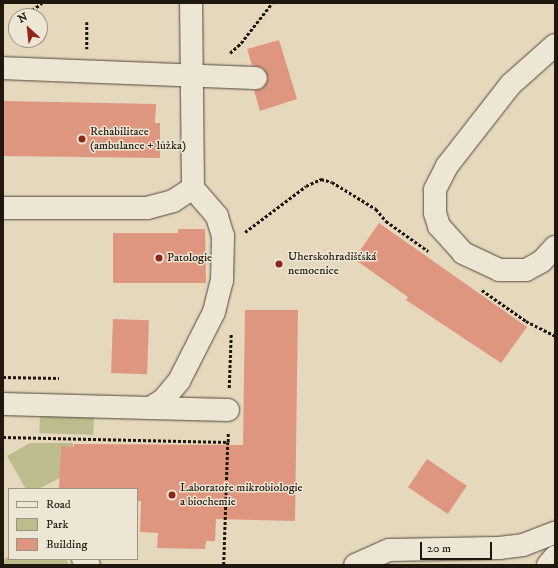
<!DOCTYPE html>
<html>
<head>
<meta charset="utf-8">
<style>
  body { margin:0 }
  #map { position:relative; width:558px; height:568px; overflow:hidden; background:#e5d8bd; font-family:"IM FELL DW Pica",serif }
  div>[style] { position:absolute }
  .green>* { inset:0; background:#bcbc8c; transform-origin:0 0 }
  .building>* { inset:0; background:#df967f; transform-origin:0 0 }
  .path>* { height:2.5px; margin-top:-1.25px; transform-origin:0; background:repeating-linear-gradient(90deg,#20170f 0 3px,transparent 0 5px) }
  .roads { filter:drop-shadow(0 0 1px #51473a) drop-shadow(0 0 1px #51473a) }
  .minor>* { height:22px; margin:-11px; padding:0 11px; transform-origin:11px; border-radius:11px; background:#eee6d4 }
  .dots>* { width:11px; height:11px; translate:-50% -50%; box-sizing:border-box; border:2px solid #eee6d4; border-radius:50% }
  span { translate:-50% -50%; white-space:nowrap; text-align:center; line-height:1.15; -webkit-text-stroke:3px #eee6d4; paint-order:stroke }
  .poi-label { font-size:12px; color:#20170f }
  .left { translate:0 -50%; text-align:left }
  .frame { position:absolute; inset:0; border:4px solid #20170f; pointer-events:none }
  .legend { position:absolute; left:8px; top:488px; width:130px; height:72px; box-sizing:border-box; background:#eee6d4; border:1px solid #9c9385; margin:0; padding:5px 7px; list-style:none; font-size:12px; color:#20170f }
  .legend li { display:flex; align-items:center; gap:8px; height:20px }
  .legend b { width:20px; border:1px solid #9c9385 }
  .north { position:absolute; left:8px; top:8px; width:40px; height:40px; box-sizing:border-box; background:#eee6d4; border:1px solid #9c9385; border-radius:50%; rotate:333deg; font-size:11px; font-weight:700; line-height:16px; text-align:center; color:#20170f }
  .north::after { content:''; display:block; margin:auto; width:14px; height:18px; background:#8f2418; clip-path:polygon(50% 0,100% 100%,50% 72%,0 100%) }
  .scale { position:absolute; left:420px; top:542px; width:72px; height:18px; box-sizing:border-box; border:2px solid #20170f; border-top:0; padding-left:5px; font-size:12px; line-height:14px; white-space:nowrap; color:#20170f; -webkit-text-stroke:3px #eee6d4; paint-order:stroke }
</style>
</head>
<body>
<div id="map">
  <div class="green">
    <div style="left:40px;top:415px;width:54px;height:18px;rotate:2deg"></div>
    <div style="clip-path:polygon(30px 443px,73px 443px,73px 447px,61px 447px,60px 478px,38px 489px,26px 489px,7px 456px)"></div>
    <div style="clip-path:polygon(9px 556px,9px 559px,67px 559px,68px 564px,3px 565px,3px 560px)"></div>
  </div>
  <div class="building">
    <div style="clip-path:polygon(279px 40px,297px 99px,260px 111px,254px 90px,262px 89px,268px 78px,263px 68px,252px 65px,247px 49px)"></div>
    <div style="clip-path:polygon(3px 101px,156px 104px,155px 123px,160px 123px,160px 158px,3px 156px)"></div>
    <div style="clip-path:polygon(379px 223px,527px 327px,501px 363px,406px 300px,408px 297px,354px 259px)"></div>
    <div style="clip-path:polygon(178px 229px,205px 229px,206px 283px,113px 283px,113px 233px,178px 233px)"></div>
    <div style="clip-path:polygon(245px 310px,298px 310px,295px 521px,216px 519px,215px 541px,206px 541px,205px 549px,157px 548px,158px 533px,140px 532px,141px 501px,137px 501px,137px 489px,59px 489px,61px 446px,74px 447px,74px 444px,243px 445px)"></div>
    <div style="left:113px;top:319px;width:36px;height:54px;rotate:2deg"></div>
    <div style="left:427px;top:459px;width:48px;height:34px;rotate:34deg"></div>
  </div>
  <div class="path">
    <div style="left:24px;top:16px;width:22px;rotate:-36deg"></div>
    <div style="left:87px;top:22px;width:27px;rotate:90deg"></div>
    <div style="left:230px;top:53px;width:15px;rotate:-42deg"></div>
    <div style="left:241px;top:43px;width:51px;rotate:-52.2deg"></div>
    <div style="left:245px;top:232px;width:76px;rotate:-37deg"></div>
    <div style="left:306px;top:186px;width:17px;rotate:-25deg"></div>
    <div style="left:321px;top:179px;width:11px;rotate:15deg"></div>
    <div style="left:332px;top:182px;width:52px;rotate:31.5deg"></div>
    <div style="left:376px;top:209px;width:16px;rotate:50deg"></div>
    <div style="left:386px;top:221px;width:52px;rotate:35.5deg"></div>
    <div style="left:482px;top:290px;width:54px;rotate:35.2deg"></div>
    <div style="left:526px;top:321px;width:33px;rotate:27deg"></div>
    <div style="left:3px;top:377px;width:56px;rotate:1deg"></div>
    <div style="left:229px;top:388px;width:55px;rotate:-87.9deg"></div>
    <div style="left:3px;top:437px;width:225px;rotate:1.3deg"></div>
    <div style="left:228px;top:442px;width:123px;rotate:91.9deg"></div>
    <div style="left:228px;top:442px;width:9px;rotate:-90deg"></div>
  </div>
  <div class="roads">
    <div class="minor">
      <div style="left:555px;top:45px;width:59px;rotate:138.4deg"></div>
      <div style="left:511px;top:84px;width:104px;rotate:128deg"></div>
      <div style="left:447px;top:166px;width:27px;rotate:117deg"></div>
      <div style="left:435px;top:190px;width:23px;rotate:90deg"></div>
      <div style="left:435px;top:213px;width:14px;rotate:73deg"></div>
      <div style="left:439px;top:226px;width:36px;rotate:48deg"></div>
      <div style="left:463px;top:253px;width:40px;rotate:25deg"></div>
      <div style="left:499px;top:270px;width:27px"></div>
      <div style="left:526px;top:270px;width:18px;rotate:-29deg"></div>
      <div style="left:542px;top:261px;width:19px;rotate:-47deg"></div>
      <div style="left:3px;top:68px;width:253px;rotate:2.3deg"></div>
      <div style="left:3px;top:208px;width:144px"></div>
      <div style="left:147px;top:208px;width:27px;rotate:-15deg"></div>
      <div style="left:173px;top:201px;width:24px;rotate:-33deg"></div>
      <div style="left:3px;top:404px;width:147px;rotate:1.6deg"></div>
      <div style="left:150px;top:408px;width:15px;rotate:-32deg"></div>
      <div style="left:163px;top:400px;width:25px;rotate:-50deg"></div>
      <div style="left:179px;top:381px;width:77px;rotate:-63.1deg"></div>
      <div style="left:214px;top:312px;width:32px;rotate:-76deg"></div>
      <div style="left:222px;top:281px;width:45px;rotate:-88.7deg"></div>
      <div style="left:223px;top:236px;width:21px;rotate:-107deg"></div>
      <div style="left:217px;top:216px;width:37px;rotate:-131deg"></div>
      <div style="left:193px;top:188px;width:185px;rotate:-90.6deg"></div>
      <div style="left:150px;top:408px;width:78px;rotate:1.5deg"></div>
      <div style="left:83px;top:559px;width:8px;rotate:45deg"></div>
      <div style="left:355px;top:565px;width:37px;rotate:-24deg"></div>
      <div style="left:389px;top:550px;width:110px;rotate:-1deg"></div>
      <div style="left:499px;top:548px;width:24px;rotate:-7deg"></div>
      <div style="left:523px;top:545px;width:34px;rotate:-21deg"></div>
      <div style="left:548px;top:565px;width:11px;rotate:-49deg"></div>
    </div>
  </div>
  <div class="dots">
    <div style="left:82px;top:139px;background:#8f2418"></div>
    <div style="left:159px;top:258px;background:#8f2418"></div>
    <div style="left:279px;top:264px;background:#8f2418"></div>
    <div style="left:172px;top:495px;background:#8f2418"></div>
  </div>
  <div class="poi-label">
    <span class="left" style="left:90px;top:139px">Rehabilitace<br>(ambulance + lůžka)</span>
    <span class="left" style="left:288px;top:264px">Uherskohradišťská<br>nemocnice</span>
    <span class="left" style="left:167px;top:258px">Patologie</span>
    <span class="left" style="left:180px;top:495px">Laboratoře mikrobiologie<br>a biochemie</span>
  </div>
  <div class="frame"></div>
  <ul class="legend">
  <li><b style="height:5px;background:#eee6d4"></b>Road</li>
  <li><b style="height:11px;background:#bcbc8c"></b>Park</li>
  <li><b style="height:11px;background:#df967f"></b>Building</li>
  </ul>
  <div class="north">N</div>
  <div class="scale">20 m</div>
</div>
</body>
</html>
